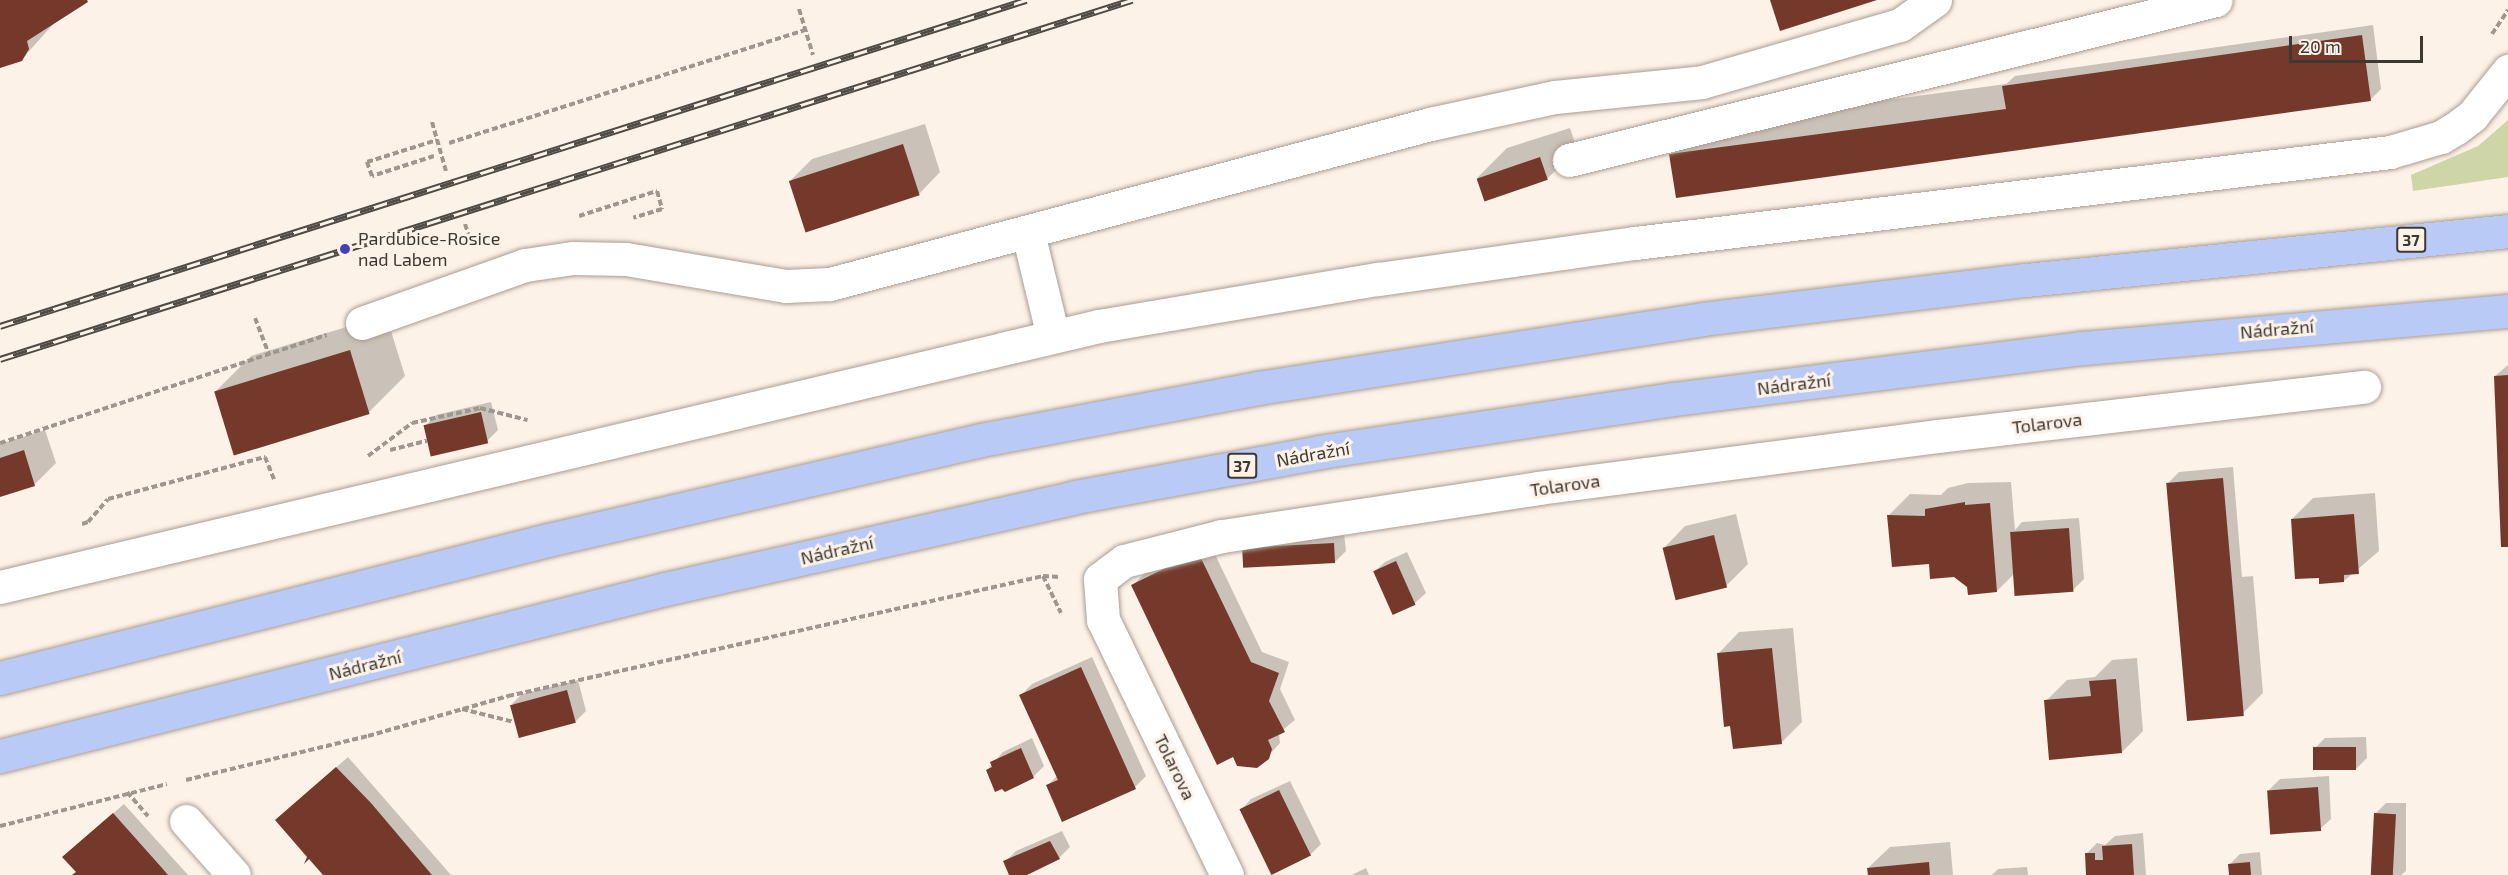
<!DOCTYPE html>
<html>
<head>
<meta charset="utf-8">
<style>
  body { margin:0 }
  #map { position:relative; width:2508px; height:875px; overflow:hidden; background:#fdf2e8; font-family:"Exo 2",sans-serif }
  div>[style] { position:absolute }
  .green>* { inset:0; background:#ced5a6 }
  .shadow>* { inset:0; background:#0003 }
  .building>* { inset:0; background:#75392b; transform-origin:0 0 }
  .path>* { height:4px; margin-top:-2px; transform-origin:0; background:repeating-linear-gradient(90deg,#9f978f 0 6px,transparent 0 9px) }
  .roads { filter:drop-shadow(0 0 2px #aa9d92) drop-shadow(0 0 2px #aa9d92) }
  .minor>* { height:33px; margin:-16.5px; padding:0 16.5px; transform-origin:16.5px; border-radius:16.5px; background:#fff }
  .major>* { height:33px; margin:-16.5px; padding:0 16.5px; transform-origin:16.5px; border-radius:16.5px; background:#b9caf7 }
  .rail>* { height:7px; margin-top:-3.5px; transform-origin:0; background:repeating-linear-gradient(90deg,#fdf2e8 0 14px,#504b45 0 28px); box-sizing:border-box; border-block:2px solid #504b45 }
  .dots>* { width:16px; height:16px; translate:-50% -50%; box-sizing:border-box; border:3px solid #fdf2e8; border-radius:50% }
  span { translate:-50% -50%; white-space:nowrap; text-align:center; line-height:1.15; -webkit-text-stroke:6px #fdf2e8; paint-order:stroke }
  .shield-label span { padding:2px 4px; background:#fdf2e8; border:2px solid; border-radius:4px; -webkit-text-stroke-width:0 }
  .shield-label { font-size:16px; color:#3d3833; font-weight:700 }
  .poi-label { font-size:18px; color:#3d3833 }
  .left { translate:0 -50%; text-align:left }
  .street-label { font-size:18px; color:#3d3833 }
  .scale { position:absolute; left:2289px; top:36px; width:134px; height:27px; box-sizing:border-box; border:3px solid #3d3833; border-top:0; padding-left:8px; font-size:18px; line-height:21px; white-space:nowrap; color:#3d3833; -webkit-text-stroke:4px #fdf2e8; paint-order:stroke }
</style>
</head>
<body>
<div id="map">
  <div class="green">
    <div style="clip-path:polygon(2508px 120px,2508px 177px,2413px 191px,2411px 175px,2478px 146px)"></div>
  </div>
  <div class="shadow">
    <div style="clip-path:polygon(0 0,88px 0,57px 20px,22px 59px,0 66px)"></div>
    <div style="clip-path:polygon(2373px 25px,2381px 89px,2370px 100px,1671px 155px,1701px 125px,2006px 84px,2015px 76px)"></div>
    <div style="clip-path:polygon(925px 124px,940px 172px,919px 194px,791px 180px,812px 159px)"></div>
    <div style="clip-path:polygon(1570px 128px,1577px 149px,1547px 179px,1477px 178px,1507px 148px)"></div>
    <div style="clip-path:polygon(386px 315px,405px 376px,369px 412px,215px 392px,251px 356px)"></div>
    <div style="clip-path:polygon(2508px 365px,2508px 545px,2495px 376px)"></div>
    <div style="clip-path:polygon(491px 402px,498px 430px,487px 441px,425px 426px,436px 415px)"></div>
    <div style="clip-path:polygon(45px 430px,56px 463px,34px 485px,0 495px,0 444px)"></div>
    <div style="clip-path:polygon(2233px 467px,2242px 577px,2253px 576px,2263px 693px,2242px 714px,2168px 483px,2179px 472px)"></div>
    <div style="clip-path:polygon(2011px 482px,2015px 530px,2022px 522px,2079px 518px,2084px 579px,2073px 590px,2015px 573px,1997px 591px,1969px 586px,1930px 562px,1889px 515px,1910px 494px,1941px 495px,1948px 488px,1968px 483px)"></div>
    <div style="clip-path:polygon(2375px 493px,2379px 551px,2344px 581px,2292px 519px,2313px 498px)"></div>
    <div style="clip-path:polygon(1736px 514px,1748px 564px,1726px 586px,1664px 548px,1685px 526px)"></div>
    <div style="clip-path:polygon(1344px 533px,1346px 551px,1335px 562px,1244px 551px,1255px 540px)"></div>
    <div style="clip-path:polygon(1209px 542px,1262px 652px,1289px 662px,1280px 689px,1295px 720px,1279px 733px,1280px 743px,1269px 755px,1133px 585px,1144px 574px)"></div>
    <div style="clip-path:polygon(1407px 552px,1426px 593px,1415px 603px,1374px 572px,1385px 562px)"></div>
    <div style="clip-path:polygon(1793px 628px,1802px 722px,1781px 743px,1718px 654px,1739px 632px)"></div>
    <div style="clip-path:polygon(1092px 657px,1146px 776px,1135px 787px,1047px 786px,1057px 776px,1021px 695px,1032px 684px)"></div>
    <div style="clip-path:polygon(2137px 658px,2143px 731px,2122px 752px,2046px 701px,2067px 680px,2095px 677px,2112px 660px)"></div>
    <div style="clip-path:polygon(578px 680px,586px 711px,575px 722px,512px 704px,522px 694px)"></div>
    <div style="clip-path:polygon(2366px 737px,2367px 758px,2356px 769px,2314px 749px,2325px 738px)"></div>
    <div style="clip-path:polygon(1032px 738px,1044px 766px,1033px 777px,987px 770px,1003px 752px)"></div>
    <div style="clip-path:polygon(348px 757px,451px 875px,325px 875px,288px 810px)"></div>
    <div style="clip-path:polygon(2329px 776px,2331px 819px,2320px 829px,2269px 790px,2280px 779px)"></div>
    <div style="clip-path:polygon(1290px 781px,1321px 844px,1310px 855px,1241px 810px,1251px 799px)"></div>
    <div style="clip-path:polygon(2386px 803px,2406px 803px,2406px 871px,2401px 875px,2375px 875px,2375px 814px)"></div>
    <div style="clip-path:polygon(124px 804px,188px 875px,72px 875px,77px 871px,75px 846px)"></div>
    <div style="clip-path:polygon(1062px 831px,1070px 847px,1059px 858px,1024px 875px,1011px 875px,1005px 862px,1016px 851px)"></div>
    <div style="clip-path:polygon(2143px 833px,2146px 875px,2088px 875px,2086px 854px,2097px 843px,2105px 845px,2115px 836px)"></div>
    <div style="clip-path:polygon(1950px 842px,1953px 875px,1869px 875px,1868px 868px,1890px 847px)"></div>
    <div style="clip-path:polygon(2260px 852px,2262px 875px,2230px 875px,2229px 865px,2240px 854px)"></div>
    <div style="clip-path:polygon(2027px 867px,2028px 875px,1992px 875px,1998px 869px)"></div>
    <div style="clip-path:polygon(1366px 868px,1369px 875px,1352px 875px)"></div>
  </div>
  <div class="building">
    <div style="clip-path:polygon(0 0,87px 0,88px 2px,27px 41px,29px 49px,22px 61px,0 68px)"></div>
    <div style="clip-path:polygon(1770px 0,1877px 0,1780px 31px)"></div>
    <div style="clip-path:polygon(2362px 35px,2371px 101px,1676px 198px,1669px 154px,2006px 109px,2002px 86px)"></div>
    <div style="left:903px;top:144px;width:54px;height:120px;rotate:72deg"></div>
    <div style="left:1540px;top:157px;width:24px;height:67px;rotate:71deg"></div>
    <div style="left:350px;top:350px;width:67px;height:142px;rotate:73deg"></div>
    <div style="clip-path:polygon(2508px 375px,2508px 547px,2501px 547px,2494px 376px)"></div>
    <div style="left:481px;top:412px;width:32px;height:59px;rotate:77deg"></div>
    <div style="clip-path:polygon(24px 450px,35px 486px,0 497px,0 458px)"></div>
    <div style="left:2223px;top:478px;width:239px;height:57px;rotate:85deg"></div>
    <div style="clip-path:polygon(1965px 502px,1965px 505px,1990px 503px,1997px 592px,1968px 595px,1967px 587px,1954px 577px,1930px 579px,1929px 564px,1892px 567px,1887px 515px,1925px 516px,1925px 509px)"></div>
    <div style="clip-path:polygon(2354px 514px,2359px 574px,2344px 575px,2344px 582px,2319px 584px,2319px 578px,2295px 579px,2291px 519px)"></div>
    <div style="left:2069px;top:528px;width:64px;height:59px;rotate:86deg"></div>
    <div style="left:1714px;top:535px;width:54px;height:53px;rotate:76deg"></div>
    <div style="left:1334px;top:543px;width:20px;height:92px;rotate:87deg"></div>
    <div style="clip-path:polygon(1198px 552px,1251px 662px,1279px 673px,1269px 701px,1285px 732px,1268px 740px,1272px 749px,1269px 759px,1257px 768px,1237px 766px,1233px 757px,1217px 765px,1131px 585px)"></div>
    <div style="left:1396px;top:561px;width:48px;height:25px;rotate:66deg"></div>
    <div style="clip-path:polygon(1772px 648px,1782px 744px,1733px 749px,1730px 726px,1724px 727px,1717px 653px)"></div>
    <div style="clip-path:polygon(1081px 667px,1136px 789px,1062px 822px,1046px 785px,1058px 780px,1019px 695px)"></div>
    <div style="clip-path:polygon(2116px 679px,2122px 753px,2049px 760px,2044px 700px,2091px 696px,2089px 681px)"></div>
    <div style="left:567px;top:690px;width:34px;height:59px;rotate:75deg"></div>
    <div style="left:2356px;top:747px;width:23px;height:43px;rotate:90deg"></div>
    <div style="clip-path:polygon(1021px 748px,1034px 778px,1005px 792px,1002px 789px,995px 792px,986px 770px,992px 767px,990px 762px)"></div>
    <div style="clip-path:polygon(336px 767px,371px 803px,432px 875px,323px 875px,309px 859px,304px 864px,307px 857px,275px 820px)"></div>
    <div style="left:2318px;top:787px;width:44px;height:51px;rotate:86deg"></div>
    <div style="left:1279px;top:790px;width:73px;height:44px;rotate:64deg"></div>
    <div style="clip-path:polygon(113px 813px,162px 868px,168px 875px,72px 875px,76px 872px,62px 857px)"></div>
    <div style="left:2374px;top:813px;width:22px;height:62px;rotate:3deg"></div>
    <div style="clip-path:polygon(1050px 841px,1060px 859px,1027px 875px,1009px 875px,1003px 861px)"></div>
    <div style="clip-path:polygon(2132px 844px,2134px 875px,2086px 875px,2085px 853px,2095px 853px,2095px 860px,2103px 860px,2102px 846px)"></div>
    <div style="clip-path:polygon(1929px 862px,1930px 875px,1868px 875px,1867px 868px)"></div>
    <div style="clip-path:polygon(2250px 862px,2251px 875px,2229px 875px,2228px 864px)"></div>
  </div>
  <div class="path">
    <div style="left:799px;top:9px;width:48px;rotate:73.1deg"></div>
    <div style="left:2492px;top:34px;width:29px;rotate:-56deg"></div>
    <div style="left:432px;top:122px;width:51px;rotate:74.1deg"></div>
    <div style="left:449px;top:143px;width:374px;rotate:-17.6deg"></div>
    <div style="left:434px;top:156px;width:65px;rotate:162.1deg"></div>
    <div style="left:372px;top:176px;width:15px;rotate:-110deg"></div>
    <div style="left:367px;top:162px;width:73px;rotate:-17.4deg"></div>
    <div style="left:579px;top:216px;width:82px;rotate:-17.8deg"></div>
    <div style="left:657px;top:191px;width:19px;rotate:74deg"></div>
    <div style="left:662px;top:209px;width:30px;rotate:163deg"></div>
    <div style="left:465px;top:224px;width:20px;rotate:72deg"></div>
    <div style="left:255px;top:318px;width:40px;rotate:69deg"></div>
    <div style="left:0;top:443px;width:344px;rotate:-18.3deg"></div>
    <div style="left:390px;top:450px;width:38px;rotate:-14deg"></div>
    <div style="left:368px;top:456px;width:55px;rotate:-36.9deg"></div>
    <div style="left:412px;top:423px;width:70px;rotate:-12.4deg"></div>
    <div style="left:480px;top:408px;width:49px;rotate:14.3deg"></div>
    <div style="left:82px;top:524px;width:6px;rotate:-18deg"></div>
    <div style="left:88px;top:522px;width:30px;rotate:-49deg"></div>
    <div style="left:108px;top:499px;width:163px;rotate:-15deg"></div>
    <div style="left:265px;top:457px;width:24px;rotate:68deg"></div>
    <div style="left:1043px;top:576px;width:41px;rotate:64.1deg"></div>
    <div style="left:462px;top:709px;width:54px;rotate:14deg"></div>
    <div style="left:186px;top:780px;width:187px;rotate:-13.6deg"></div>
    <div style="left:368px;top:736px;width:146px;rotate:-15.9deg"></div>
    <div style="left:508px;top:696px;width:548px;rotate:-12.64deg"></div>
    <div style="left:1043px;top:576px;width:17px;rotate:3deg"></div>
    <div style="left:127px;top:792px;width:32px;rotate:49deg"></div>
    <div style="left:0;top:826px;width:172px;rotate:-14.1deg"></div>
  </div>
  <div class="roads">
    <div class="minor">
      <div style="left:1569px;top:160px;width:666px;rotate:-13.89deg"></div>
      <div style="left:1028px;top:233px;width:106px;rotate:76.4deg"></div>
      <div style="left:362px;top:323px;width:173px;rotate:-19.6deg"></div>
      <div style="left:525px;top:265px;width:49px;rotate:-8.3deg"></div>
      <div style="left:573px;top:258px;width:53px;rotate:1.1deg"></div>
      <div style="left:626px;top:259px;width:162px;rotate:9.6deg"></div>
      <div style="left:786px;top:286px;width:44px;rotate:-2.6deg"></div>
      <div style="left:830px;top:284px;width:621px;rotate:-14.93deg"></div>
      <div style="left:1430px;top:124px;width:128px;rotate:-12.2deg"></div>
      <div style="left:1555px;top:97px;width:148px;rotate:-5.8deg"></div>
      <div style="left:1702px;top:82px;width:206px;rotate:-16.1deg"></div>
      <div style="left:1900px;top:25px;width:43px;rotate:-35.5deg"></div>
      <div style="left:0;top:587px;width:1130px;rotate:-13.36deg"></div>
      <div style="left:1099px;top:326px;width:283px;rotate:-9.6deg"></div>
      <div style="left:1378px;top:279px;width:260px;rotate:-8deg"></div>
      <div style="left:1635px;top:243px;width:760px;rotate:-6.87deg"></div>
      <div style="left:2390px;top:152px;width:53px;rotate:-16.4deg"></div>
      <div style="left:2441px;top:137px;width:17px;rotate:-31deg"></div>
      <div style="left:2456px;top:128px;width:20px;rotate:-37deg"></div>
      <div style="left:2472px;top:116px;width:58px;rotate:-51.3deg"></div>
      <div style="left:186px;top:821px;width:72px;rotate:48.4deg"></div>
      <div style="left:1227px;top:875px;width:284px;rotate:-115.9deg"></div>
      <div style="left:1103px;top:620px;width:41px;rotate:-94.2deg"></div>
      <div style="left:1100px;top:579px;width:30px;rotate:-37deg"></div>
      <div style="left:1124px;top:561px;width:101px;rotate:-14.3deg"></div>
      <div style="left:1222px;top:536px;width:320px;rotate:-8.6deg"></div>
      <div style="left:1538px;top:488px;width:403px;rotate:-7.4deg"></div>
      <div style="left:1938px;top:436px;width:429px;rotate:-6.6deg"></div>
    </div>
    <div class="major">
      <div style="left:0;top:678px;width:565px;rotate:-14.13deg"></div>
      <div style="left:548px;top:540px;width:444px;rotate:-13deg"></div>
      <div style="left:981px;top:440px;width:282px;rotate:-10.6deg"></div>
      <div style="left:1258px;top:388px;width:450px;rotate:-8.8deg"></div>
      <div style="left:1703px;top:319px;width:325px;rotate:-6.9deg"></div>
      <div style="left:2026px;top:280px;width:484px;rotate:-5.8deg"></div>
      <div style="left:0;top:756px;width:686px;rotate:-14.1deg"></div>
      <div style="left:665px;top:589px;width:420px;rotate:-12.6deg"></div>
      <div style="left:1075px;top:497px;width:248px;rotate:-10.4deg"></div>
      <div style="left:1319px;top:452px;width:358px;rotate:-8.5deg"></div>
      <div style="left:1673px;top:399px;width:413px;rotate:-7.1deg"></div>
      <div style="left:2083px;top:348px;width:427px;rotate:-5deg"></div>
    </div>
  </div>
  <div class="rail">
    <div style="left:0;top:326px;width:1077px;rotate:-17.63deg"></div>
    <div style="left:0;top:359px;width:1188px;rotate:-17.6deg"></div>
  </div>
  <div class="dots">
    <div style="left:345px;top:249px;background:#4341b6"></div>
  </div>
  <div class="shield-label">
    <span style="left:2411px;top:240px">37</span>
    <span style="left:1242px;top:466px">37</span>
  </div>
  <div class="poi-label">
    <span class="left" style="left:358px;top:249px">Pardubice-Rosice<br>nad Labem</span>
  </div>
  <div class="street-label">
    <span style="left:2277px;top:329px;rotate:-5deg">Nádražní</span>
    <span style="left:1794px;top:384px;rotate:-7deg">Nádražní</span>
    <span style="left:2047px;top:423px;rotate:-7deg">Tolarova</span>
    <span style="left:1313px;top:454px;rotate:-10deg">Nádražní</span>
    <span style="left:1565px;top:485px;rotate:-8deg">Tolarova</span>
    <span style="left:837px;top:550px;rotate:-13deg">Nádražní</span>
    <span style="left:365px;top:665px;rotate:-14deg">Nádražní</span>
    <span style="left:1175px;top:767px;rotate:64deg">Tolarova</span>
  </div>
  <div class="scale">20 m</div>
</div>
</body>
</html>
